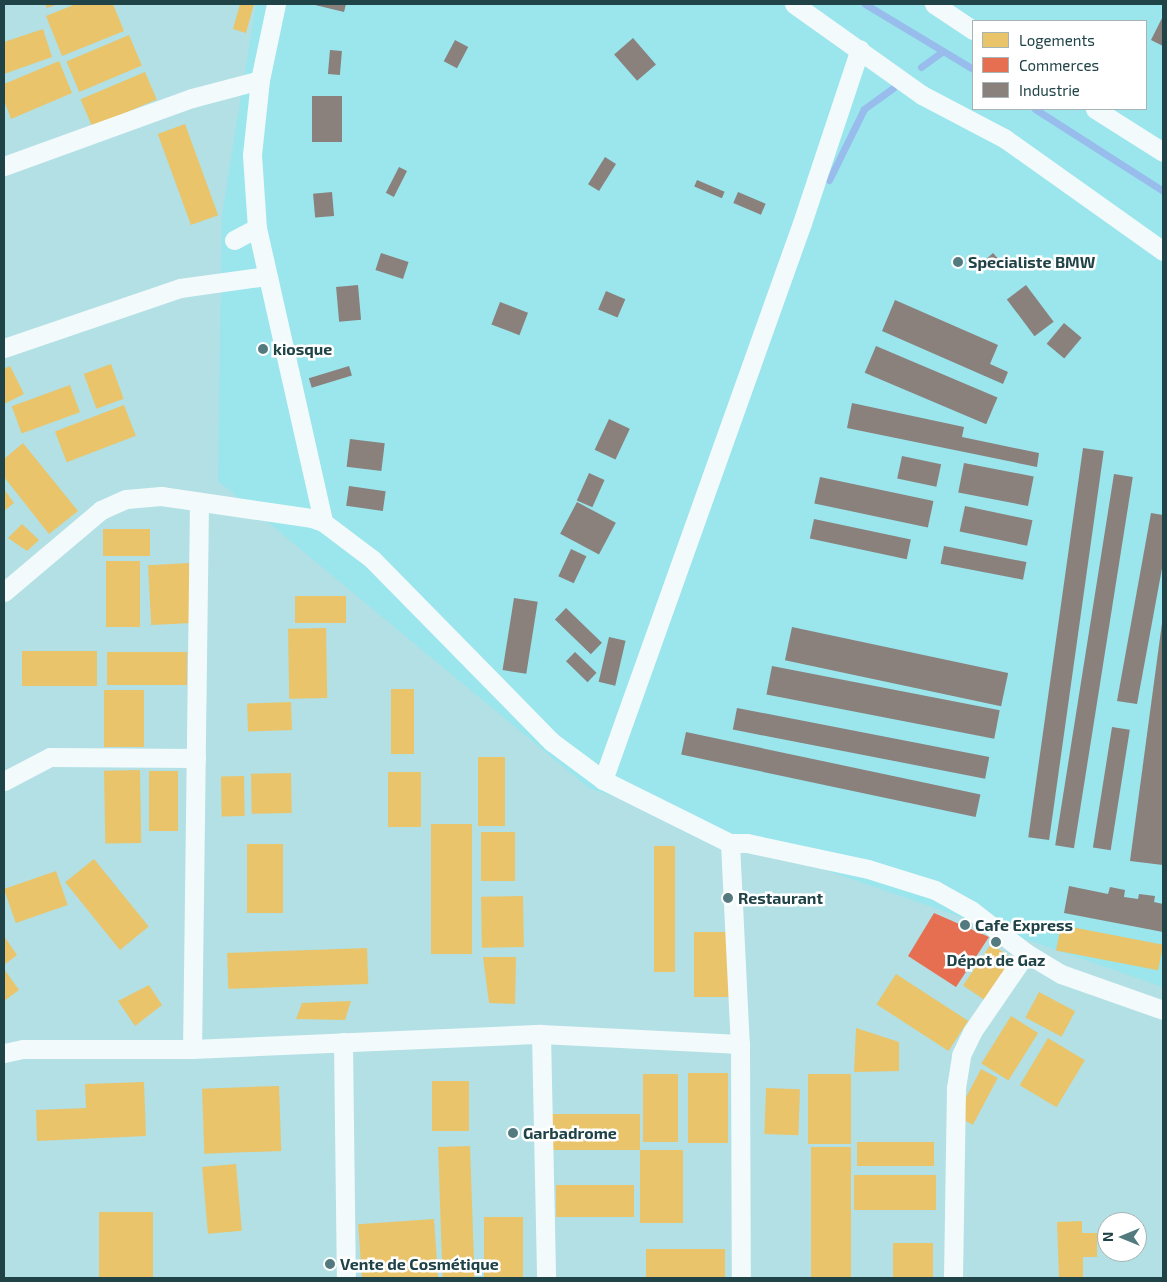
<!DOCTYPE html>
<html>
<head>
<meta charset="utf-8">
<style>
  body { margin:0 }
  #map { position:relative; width:1167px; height:1282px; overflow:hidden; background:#b2e0e5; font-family:"Exo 2",sans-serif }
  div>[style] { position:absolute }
  .built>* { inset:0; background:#9be5ed }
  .homes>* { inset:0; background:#e9c46a; transform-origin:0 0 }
  .shops>* { inset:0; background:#e76f51 }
  .industry>* { inset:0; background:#8a817c; transform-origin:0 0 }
  .stream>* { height:7px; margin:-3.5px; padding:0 3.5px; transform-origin:3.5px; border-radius:3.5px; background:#98bceb }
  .minor>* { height:19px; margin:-9.5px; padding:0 9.5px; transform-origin:9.5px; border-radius:9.5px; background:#f3fafb }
  .dots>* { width:14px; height:14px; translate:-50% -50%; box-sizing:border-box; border:2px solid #fff; border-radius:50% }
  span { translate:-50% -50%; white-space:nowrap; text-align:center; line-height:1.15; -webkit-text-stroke:5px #fff; paint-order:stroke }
  .poi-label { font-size:16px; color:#204347; font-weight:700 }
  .left { translate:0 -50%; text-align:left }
  .frame { position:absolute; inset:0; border:5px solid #204347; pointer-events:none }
  .legend { position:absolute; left:972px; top:20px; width:175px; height:90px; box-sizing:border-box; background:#fff; border:1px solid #a6b4b5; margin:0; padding:6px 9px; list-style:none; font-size:15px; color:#204347 }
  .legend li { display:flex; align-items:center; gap:10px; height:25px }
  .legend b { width:25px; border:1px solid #a6b4b5 }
  .north { position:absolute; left:1097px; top:1212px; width:50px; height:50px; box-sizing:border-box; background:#fff; border:1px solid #a6b4b5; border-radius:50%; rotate:270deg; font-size:14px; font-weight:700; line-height:20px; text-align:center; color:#204347 }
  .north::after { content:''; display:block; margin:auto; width:18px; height:22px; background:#537a7e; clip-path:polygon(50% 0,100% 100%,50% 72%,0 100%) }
</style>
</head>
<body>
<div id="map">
  <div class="built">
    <div style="clip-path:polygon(evenodd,256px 4px,1163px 4px,1163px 987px,589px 788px,218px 481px,222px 214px,256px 4px,973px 21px,1146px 21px,1146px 109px,973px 109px,973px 21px)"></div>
  </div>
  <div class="homes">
    <div style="clip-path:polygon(45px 4px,58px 4px,47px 8px)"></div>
    <div style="clip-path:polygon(76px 4px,113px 4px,124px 31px,62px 56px,46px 16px)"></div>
    <div style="clip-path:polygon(240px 4px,254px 4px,246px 33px,233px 29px)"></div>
    <div style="clip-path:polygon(43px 29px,52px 57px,4px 74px,4px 42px)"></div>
    <div style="left:129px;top:35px;width:33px;height:68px;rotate:67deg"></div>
    <div style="clip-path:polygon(59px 61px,72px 93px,11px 119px,4px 100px,4px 84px)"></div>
    <div style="left:145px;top:72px;width:30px;height:70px;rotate:67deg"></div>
    <div style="left:185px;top:124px;width:97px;height:29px;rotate:70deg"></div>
    <div style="left:111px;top:364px;width:37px;height:29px;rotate:70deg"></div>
    <div style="clip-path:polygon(10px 366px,24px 394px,4px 404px,4px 369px)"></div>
    <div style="left:70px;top:385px;width:29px;height:62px;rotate:70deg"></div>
    <div style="left:124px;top:405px;width:33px;height:74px;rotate:69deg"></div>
    <div style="clip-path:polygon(23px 443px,78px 511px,49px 534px,4px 477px,4px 459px)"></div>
    <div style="clip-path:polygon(4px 489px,14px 503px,4px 511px)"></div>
    <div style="clip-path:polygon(22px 524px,39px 540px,27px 551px,8px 538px)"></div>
    <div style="left:103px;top:529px;width:47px;height:27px"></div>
    <div style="left:140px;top:561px;width:66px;height:34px;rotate:90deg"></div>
    <div style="left:189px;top:563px;width:60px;height:41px;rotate:87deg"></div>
    <div style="left:295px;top:596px;width:51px;height:27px"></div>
    <div style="left:326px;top:628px;width:70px;height:38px;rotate:89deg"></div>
    <div style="left:97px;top:651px;width:35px;height:75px;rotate:90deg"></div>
    <div style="left:187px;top:652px;width:33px;height:80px;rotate:90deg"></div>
    <div style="left:391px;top:689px;width:23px;height:65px"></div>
    <div style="left:104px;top:690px;width:40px;height:57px"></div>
    <div style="left:291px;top:702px;width:28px;height:44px;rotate:88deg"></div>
    <div style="left:505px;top:757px;width:69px;height:27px;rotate:90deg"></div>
    <div style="left:140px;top:770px;width:73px;height:36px;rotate:89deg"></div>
    <div style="left:149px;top:771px;width:29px;height:60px"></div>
    <div style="left:388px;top:772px;width:33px;height:55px"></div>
    <div style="left:291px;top:773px;width:40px;height:40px;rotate:89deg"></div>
    <div style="left:244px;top:776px;width:40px;height:23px;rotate:89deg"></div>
    <div style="left:472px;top:824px;width:130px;height:41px;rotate:90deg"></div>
    <div style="left:481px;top:832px;width:34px;height:49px"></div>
    <div style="left:247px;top:844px;width:36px;height:69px"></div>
    <div style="left:654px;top:846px;width:21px;height:126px"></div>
    <div style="left:94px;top:859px;width:87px;height:37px;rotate:51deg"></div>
    <div style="left:56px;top:871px;width:36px;height:55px;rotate:71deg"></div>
    <div style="left:523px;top:896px;width:51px;height:42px;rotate:89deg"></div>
    <div style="left:1061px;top:925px;width:104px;height:26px;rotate:11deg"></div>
    <div style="left:694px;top:932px;width:39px;height:65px"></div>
    <div style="clip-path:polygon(4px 936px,17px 955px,4px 965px)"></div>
    <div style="left:991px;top:944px;width:27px;height:50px;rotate:34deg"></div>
    <div style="left:367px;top:948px;width:36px;height:140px;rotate:88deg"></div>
    <div style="clip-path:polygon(483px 957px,516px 957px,515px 1004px,489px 1003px)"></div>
    <div style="clip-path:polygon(4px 969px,19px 990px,4px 1001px)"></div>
    <div style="left:896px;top:974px;width:86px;height:36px;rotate:33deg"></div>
    <div style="clip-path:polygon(149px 985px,162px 1005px,135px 1026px,118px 1001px)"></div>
    <div style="left:1039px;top:992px;width:41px;height:29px;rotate:28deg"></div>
    <div style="clip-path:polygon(351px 1001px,345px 1020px,296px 1019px,302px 1003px)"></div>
    <div style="left:1011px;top:1016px;width:32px;height:56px;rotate:32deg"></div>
    <div style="clip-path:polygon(856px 1028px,899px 1042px,899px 1071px,854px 1072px)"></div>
    <div style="left:1048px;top:1038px;width:43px;height:55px;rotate:31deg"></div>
    <div style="left:981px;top:1069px;width:19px;height:53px;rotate:28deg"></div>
    <div style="left:688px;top:1073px;width:40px;height:70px"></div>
    <div style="left:643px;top:1074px;width:35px;height:68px"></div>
    <div style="left:808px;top:1074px;width:43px;height:70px"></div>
    <div style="left:432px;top:1081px;width:37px;height:50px"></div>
    <div style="clip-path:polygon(144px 1082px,146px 1136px,37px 1141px,36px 1110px,86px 1108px,85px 1084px)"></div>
    <div style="left:279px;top:1086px;width:65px;height:77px;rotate:88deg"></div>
    <div style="left:766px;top:1088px;width:34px;height:46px;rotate:2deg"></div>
    <div style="left:549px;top:1114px;width:91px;height:36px"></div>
    <div style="left:934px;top:1142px;width:24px;height:77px;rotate:90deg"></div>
    <div style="left:470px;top:1146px;width:132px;height:32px;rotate:88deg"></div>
    <div style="left:811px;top:1147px;width:40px;height:131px"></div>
    <div style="left:640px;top:1150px;width:43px;height:73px"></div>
    <div style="left:236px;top:1164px;width:67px;height:34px;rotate:85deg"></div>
    <div style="left:854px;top:1175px;width:82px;height:35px"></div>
    <div style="left:556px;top:1185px;width:78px;height:32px"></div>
    <div style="left:99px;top:1212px;width:54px;height:66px"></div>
    <div style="left:484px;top:1217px;width:39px;height:61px"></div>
    <div style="left:434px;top:1219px;width:59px;height:76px;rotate:86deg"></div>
    <div style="clip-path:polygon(1082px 1221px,1082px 1233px,1097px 1233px,1097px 1257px,1083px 1257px,1083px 1278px,1059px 1278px,1057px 1222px)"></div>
    <div style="left:933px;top:1243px;width:35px;height:40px;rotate:90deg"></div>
    <div style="left:646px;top:1249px;width:79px;height:29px"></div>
  </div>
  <div class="shops">
    <div style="clip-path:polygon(934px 913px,989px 937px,956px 987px,908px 956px)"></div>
  </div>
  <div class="industry">
    <div style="clip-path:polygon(311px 4px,346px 4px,344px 12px)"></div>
    <div style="clip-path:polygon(1163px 16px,1163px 46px,1151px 40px)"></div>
    <div style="left:633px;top:38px;width:35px;height:25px;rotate:49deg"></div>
    <div style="left:455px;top:40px;width:15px;height:24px;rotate:28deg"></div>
    <div style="left:330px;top:50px;width:12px;height:24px;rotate:5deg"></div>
    <div style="left:312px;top:96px;width:30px;height:46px"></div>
    <div style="left:605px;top:157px;width:13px;height:32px;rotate:32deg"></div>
    <div style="left:399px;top:167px;width:9px;height:29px;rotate:27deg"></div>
    <div style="left:697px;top:180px;width:30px;height:7px;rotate:23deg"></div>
    <div style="left:332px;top:192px;width:24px;height:19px;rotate:85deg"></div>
    <div style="left:738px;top:192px;width:30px;height:12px;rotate:23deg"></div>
    <div style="left:381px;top:253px;width:29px;height:18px;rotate:18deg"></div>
    <div style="left:993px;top:253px;width:13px;height:13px;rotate:48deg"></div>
    <div style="left:358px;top:285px;width:35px;height:22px;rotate:85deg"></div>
    <div style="left:1026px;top:285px;width:46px;height:24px;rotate:53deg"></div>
    <div style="left:606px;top:291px;width:21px;height:20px;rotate:23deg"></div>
    <div style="clip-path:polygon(895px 300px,998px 345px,990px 364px,1008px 372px,1003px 384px,882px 331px)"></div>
    <div style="left:500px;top:302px;width:30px;height:24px;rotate:21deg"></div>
    <div style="left:1064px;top:323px;width:23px;height:27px;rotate:40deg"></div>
    <div style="left:876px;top:346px;width:132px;height:29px;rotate:23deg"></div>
    <div style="left:349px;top:366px;width:10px;height:42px;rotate:73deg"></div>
    <div style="clip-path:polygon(852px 403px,964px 427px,962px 437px,1039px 453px,1037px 467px,847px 428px)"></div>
    <div style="left:609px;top:419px;width:23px;height:34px;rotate:25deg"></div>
    <div style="left:350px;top:439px;width:35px;height:28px;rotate:7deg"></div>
    <div style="left:1083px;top:448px;width:21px;height:393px;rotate:8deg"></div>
    <div style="left:902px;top:456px;width:40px;height:23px;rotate:12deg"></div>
    <div style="left:964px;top:463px;width:71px;height:30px;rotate:11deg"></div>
    <div style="left:589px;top:473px;width:17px;height:30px;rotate:24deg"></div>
    <div style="left:1114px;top:474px;width:19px;height:376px;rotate:9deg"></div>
    <div style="left:820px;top:477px;width:116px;height:27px;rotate:12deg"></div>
    <div style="left:349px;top:486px;width:37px;height:20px;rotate:8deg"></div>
    <div style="left:577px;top:502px;width:44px;height:36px;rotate:28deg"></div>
    <div style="left:965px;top:506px;width:69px;height:26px;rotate:12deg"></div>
    <div style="clip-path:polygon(1151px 513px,1163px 515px,1163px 563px,1137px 704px,1117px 701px)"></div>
    <div style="left:814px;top:519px;width:99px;height:20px;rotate:12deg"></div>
    <div style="left:944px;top:546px;width:84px;height:18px;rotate:11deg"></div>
    <div style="left:571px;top:549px;width:17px;height:30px;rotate:25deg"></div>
    <div style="left:514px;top:598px;width:24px;height:73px;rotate:9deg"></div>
    <div style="left:566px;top:608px;width:50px;height:16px;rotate:44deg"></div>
    <div style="clip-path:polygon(1162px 623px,1163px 623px,1163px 865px,1130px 861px)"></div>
    <div style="left:792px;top:627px;width:221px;height:34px;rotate:12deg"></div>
    <div style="left:609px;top:637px;width:17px;height:46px;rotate:13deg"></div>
    <div style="left:575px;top:652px;width:30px;height:13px;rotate:44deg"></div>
    <div style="left:772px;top:666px;width:232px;height:29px;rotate:11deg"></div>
    <div style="left:737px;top:708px;width:257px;height:22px;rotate:11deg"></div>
    <div style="left:1112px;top:727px;width:18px;height:122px;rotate:9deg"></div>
    <div style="left:686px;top:732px;width:301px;height:23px;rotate:12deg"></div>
    <div style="clip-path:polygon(1069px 886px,1108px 894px,1110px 887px,1125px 890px,1124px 897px,1138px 899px,1139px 894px,1155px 896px,1154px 902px,1163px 904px,1163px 932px,1064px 913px)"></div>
  </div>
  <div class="stream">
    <div style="left:865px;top:4px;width:126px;rotate:31deg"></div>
    <div style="left:921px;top:67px;width:27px;rotate:-36deg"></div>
    <div style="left:1035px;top:109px;width:152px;rotate:32.6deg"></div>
    <div style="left:829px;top:180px;width:79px;rotate:-63.8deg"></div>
    <div style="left:864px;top:109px;width:36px;rotate:-36deg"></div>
  </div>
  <div class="minor">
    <div style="left:276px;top:4px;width:78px;rotate:101.9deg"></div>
    <div style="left:260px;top:80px;width:75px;rotate:96.1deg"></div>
    <div style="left:252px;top:155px;width:73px;rotate:86.1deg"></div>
    <div style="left:257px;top:228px;width:301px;rotate:77.3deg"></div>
    <div style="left:794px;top:4px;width:157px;rotate:35.4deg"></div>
    <div style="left:922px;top:95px;width:93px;rotate:27.7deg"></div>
    <div style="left:1004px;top:138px;width:195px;rotate:35.4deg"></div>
    <div style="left:934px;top:4px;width:47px;rotate:33.7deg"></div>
    <div style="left:1095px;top:109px;width:80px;rotate:32.3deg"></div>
    <div style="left:4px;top:166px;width:200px;rotate:-19.9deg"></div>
    <div style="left:192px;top:98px;width:70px;rotate:-14.8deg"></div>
    <div style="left:234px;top:240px;width:26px;rotate:-28deg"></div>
    <div style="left:4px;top:348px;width:186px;rotate:-18.8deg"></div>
    <div style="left:180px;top:288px;width:88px;rotate:-7.9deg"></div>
    <div style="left:199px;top:503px;width:546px;rotate:90.73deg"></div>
    <div style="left:192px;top:1049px;width:349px;rotate:-2.5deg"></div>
    <div style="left:541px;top:1034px;width:199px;rotate:2.9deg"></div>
    <div style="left:4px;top:592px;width:127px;rotate:-40.2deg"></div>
    <div style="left:101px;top:510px;width:27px;rotate:-24deg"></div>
    <div style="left:126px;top:499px;width:35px;rotate:-5deg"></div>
    <div style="left:161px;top:496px;width:153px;rotate:8.3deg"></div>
    <div style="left:312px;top:518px;width:12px;rotate:20deg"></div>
    <div style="left:323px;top:522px;width:61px;rotate:37.1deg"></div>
    <div style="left:372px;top:559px;width:257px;rotate:45.5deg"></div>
    <div style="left:552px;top:742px;width:64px;rotate:36.7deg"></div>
    <div style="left:603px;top:780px;width:142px;rotate:26.4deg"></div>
    <div style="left:730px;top:843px;width:17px"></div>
    <div style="left:747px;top:843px;width:124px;rotate:12.1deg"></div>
    <div style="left:868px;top:869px;width:70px;rotate:17.4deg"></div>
    <div style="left:935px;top:890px;width:41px;rotate:29.1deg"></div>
    <div style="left:971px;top:910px;width:70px;rotate:38deg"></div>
    <div style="left:1026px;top:953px;width:41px;rotate:31deg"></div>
    <div style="left:1061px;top:974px;width:108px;rotate:19.4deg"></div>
    <div style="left:603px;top:780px;width:591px;rotate:-70.34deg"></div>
    <div style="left:802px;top:223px;width:183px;rotate:-71.6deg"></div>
    <div style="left:4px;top:781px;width:52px;rotate:-27.6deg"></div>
    <div style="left:50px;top:757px;width:146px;rotate:0.4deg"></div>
    <div style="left:730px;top:843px;width:201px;rotate:87.2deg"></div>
    <div style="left:740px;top:1044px;width:234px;rotate:89.8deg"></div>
    <div style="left:541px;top:1034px;width:244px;rotate:88.8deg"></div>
    <div style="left:343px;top:1042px;width:236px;rotate:89.3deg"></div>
    <div style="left:4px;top:1053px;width:19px;rotate:-12deg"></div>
    <div style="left:23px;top:1049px;width:169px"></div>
    <div style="left:953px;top:1278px;width:190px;rotate:-89.1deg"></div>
    <div style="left:956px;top:1088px;width:33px;rotate:-81deg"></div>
    <div style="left:961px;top:1055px;width:25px;rotate:-64deg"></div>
    <div style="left:972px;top:1032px;width:96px;rotate:-55.6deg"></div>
  </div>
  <div class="dots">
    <div style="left:958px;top:262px;background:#537a7e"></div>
    <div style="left:263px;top:349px;background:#537a7e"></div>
    <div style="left:728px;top:898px;background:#537a7e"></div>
    <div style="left:965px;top:925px;background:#537a7e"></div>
    <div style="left:996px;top:942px;background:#537a7e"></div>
    <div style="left:513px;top:1133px;background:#537a7e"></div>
    <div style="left:330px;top:1264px;background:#537a7e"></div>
  </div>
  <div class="poi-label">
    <span class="left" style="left:968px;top:262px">Specialiste BMW</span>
    <span class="left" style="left:273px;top:349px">kiosque</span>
    <span class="left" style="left:738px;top:898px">Restaurant</span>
    <span class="left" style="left:975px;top:925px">Cafe Express</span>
    <span style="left:996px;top:960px">Dépot de Gaz</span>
    <span class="left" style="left:523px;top:1133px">Garbadrome</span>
    <span class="left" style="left:340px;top:1264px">Vente de Cosmétique</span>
  </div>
  <div class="frame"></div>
  <ul class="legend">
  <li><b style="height:14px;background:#e9c46a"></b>Logements</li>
  <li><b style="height:14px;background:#e76f51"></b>Commerces</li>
  <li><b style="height:14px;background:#8a817c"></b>Industrie</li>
  </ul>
  <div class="north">N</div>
</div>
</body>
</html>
